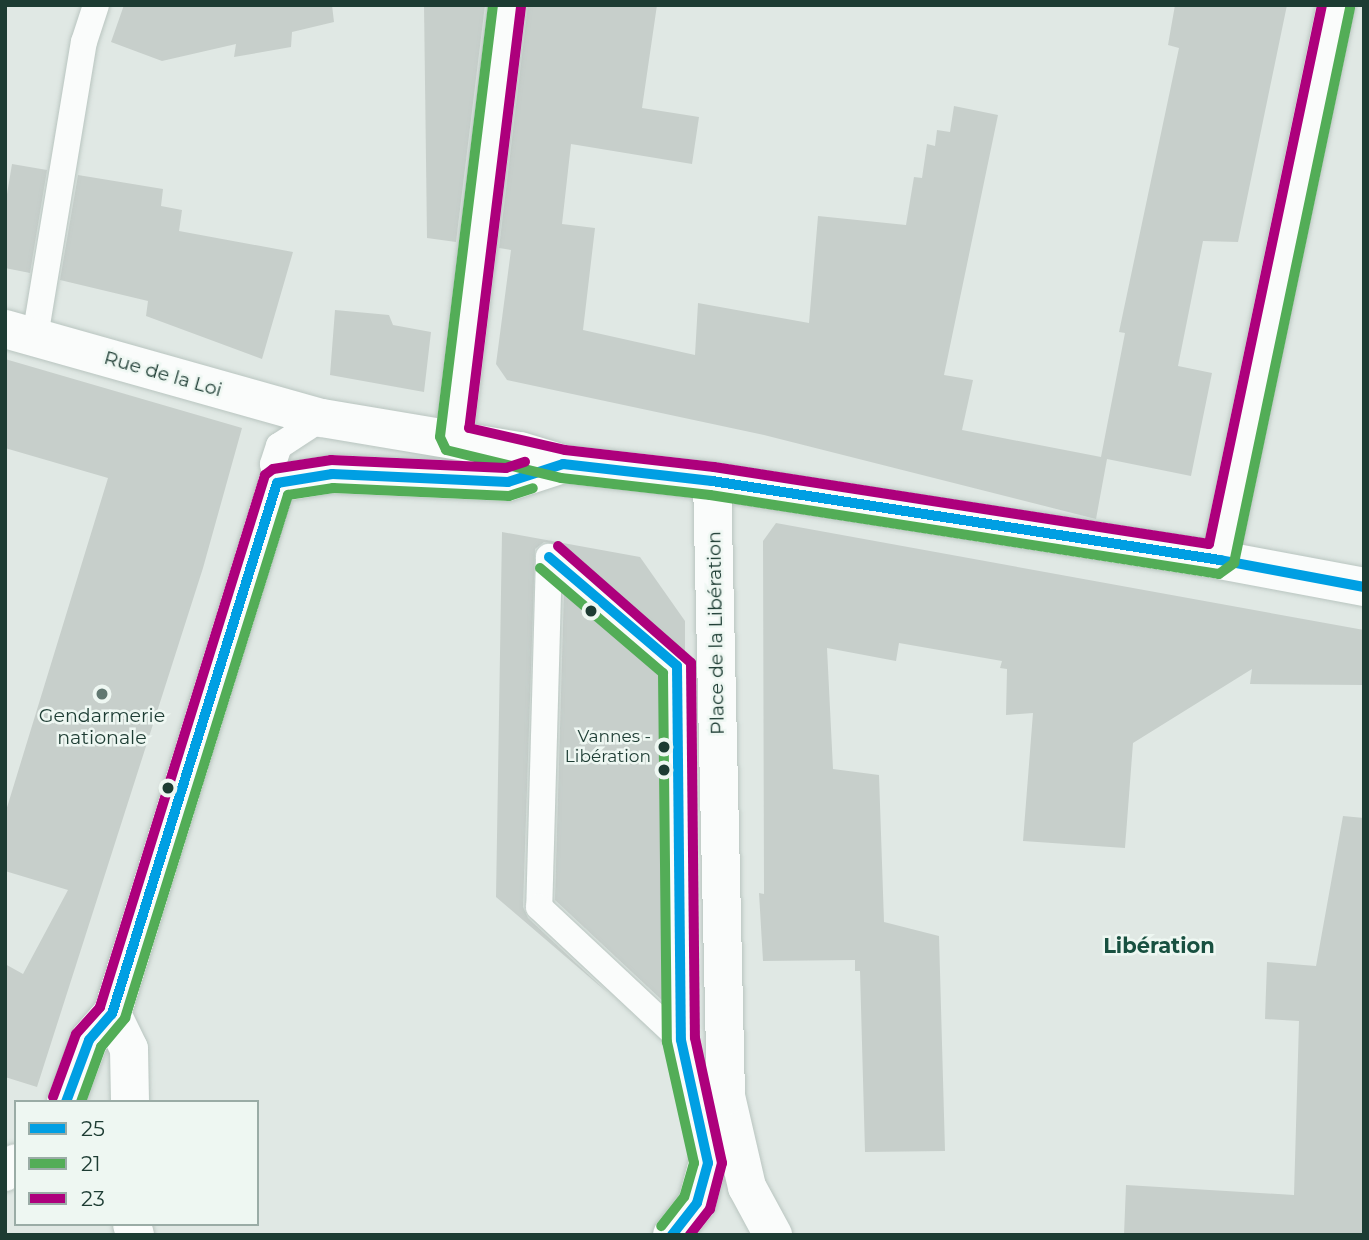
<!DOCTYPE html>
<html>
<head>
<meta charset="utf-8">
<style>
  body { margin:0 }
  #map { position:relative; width:1369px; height:1240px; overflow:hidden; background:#e0e8e4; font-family:Montserrat,sans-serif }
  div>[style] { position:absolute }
  .building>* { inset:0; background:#c7cfcb }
  .roads { filter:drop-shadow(0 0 2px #b9c5c0) drop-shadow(0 0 2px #b9c5c0) }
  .lane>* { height:26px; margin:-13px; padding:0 13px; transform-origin:13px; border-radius:13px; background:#fafcfb }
  .street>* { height:38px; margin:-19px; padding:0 19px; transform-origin:19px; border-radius:19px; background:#fafcfb }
  .secondary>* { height:38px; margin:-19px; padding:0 19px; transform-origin:19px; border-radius:19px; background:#fafcfb }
  .bus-1>* { height:10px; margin:-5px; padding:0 5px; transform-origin:5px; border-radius:5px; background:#009fe3 }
  .bus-2>* { height:10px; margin:-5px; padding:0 5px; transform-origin:5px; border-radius:5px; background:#53ad57 }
  .bus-3>* { height:10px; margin:-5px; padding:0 5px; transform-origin:5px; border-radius:5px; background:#ad007c }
  .dots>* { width:19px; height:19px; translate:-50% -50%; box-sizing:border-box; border:4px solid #eef7f2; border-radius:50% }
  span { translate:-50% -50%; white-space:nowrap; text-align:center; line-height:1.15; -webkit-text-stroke:5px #eef7f2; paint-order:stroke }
  .bus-label { font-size:17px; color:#1d3c33 }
  .right { translate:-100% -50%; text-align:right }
  .street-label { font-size:19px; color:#1d3c33 }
  .poi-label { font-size:19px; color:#1d3c33 }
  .neighbourhood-label { font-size:21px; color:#185040; font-weight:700 }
  .frame { position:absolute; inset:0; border:7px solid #1d3c33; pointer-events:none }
  .legend { position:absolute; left:14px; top:1100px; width:245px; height:126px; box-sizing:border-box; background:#eef7f2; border:2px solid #9aaca6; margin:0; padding:9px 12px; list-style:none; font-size:21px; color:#1d3c33 }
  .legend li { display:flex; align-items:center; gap:14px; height:35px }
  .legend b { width:35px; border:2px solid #9aaca6 }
</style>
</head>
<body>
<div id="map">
  <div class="building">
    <div style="clip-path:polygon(124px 5px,332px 5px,334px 22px,292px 32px,291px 47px,234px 57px,236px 44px,162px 61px,111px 42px)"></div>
    <div style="clip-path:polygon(424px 5px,485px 5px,456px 242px,427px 238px)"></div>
    <div style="clip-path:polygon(528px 5px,657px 5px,642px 108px,699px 117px,692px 164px,571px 144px,562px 224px,595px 228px,583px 330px,695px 355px,698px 303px,809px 323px,818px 216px,906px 225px,914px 177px,922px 178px,927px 144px,935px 146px,937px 130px,950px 132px,954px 106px,998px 115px,944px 375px,973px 380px,962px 430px,1101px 457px,1125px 333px,1119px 332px,1179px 48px,1168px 45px,1175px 5px,1287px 5px,1238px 242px,1203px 241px,1178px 366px,1212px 373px,1191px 476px,1107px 459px,1096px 519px,764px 435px,507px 380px,496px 364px,511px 250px,499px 248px)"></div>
    <div style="clip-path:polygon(12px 164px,47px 170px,30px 273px,5px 268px,5px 206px)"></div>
    <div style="clip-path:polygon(78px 175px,163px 189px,161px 206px,182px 210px,179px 231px,293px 252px,262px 359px,146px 316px,148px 301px,60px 280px)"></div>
    <div style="clip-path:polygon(335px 310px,389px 315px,393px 325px,431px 332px,424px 392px,330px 375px)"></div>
    <div style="clip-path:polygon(5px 359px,242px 428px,203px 568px,37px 1087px,5px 1077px,5px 964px,23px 974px,68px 890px,5px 871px,5px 814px,108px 478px,5px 448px)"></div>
    <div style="clip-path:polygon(776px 523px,1364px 630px,1364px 685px,1250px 684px,1252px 669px,1133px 743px,1125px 848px,1023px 841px,1033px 713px,1006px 715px,1007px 669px,1000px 668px,1002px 661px,899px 643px,896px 661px,827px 648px,833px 769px,879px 775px,884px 922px,939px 936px,945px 1151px,865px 1152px,860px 971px,855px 971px,855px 960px,763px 961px,759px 893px,764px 894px,763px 541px)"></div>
    <div style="clip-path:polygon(502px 532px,640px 557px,685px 621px,685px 652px,558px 544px,544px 542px,535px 549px,523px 907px,528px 918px,608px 993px,496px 897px)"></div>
    <div style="clip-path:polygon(564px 590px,661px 673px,665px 1003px,555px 900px)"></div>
    <div style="clip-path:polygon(1343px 816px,1364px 818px,1364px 1235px,1124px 1235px,1126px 1185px,1294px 1195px,1299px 1021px,1265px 1019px,1267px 962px,1316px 966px)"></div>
  </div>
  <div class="roads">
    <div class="lane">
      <div style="left:35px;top:337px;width:299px;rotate:-80.6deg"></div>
      <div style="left:84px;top:42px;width:39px;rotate:-72deg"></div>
      <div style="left:277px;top:483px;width:19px;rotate:-102deg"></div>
      <div style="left:273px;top:464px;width:19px;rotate:-72deg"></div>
      <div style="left:279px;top:446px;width:51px;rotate:-33.1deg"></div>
      <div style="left:549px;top:557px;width:168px;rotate:40.4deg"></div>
      <div style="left:677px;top:666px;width:374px;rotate:89.4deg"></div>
      <div style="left:681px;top:1040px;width:124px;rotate:77.4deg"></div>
      <div style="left:549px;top:557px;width:350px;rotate:91.6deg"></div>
      <div style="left:539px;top:907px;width:195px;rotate:43.1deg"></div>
    </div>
    <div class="street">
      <div style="left:5px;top:329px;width:329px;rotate:15.7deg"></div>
      <div style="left:454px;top:439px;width:437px;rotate:-83deg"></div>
    </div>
    <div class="secondary">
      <div style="left:322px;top:418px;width:201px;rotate:9.5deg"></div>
      <div style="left:520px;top:451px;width:45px;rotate:16.8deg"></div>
      <div style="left:563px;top:464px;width:150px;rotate:6.5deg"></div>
      <div style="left:712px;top:481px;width:514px;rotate:8.84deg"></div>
      <div style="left:1220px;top:560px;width:147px;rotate:10.6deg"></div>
      <div style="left:1220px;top:560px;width:567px;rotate:-78.19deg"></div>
      <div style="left:112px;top:1014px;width:39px;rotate:64deg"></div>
      <div style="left:129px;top:1049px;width:53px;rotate:88.9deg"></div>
      <div style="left:726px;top:1096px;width:93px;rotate:77deg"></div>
      <div style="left:747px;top:1187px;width:55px;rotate:61.6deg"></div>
      <div style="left:66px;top:1102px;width:66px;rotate:-69.6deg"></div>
      <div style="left:89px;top:1040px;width:35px;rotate:-49deg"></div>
      <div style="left:112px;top:1014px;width:556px;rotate:-72.74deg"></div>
      <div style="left:277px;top:483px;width:56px;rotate:-9.3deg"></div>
      <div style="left:332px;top:474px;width:176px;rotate:2.6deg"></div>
      <div style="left:508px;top:482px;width:58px;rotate:-18.1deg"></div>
      <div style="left:5px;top:1172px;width:14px;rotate:-39deg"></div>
      <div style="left:132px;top:1224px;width:11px;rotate:75deg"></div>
      <div style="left:672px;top:1235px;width:41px;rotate:-52deg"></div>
      <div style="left:697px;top:1203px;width:111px;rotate:-74.8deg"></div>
      <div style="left:726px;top:1096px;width:615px;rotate:-91.3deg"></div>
    </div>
  </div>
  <div class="bus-1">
    <div style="left:277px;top:483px;width:56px;rotate:-9.3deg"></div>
    <div style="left:332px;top:474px;width:176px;rotate:2.6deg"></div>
    <div style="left:508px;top:482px;width:58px;rotate:-18.1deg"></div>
    <div style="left:563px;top:464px;width:150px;rotate:6.5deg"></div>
    <div style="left:712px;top:481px;width:514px;rotate:8.84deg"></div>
    <div style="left:1220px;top:560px;width:147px;rotate:10.6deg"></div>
    <div style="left:549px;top:557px;width:168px;rotate:40.4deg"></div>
    <div style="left:677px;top:666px;width:374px;rotate:89.4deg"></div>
    <div style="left:681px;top:1040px;width:126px;rotate:77.6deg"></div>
    <div style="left:708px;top:1163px;width:41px;rotate:105.4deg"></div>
    <div style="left:697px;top:1203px;width:41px;rotate:128deg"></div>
    <div style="left:66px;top:1102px;width:66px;rotate:-69.6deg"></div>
    <div style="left:89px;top:1040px;width:35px;rotate:-49deg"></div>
    <div style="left:112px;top:1014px;width:556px;rotate:-72.74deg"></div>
  </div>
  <div class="bus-2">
    <div style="left:493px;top:5px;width:435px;rotate:97deg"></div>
    <div style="left:440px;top:437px;width:14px;rotate:65deg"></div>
    <div style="left:446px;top:450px;width:118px;rotate:13.7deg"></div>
    <div style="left:561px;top:478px;width:150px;rotate:6.5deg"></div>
    <div style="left:710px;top:495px;width:515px;rotate:8.82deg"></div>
    <div style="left:1219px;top:574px;width:19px;rotate:-36deg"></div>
    <div style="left:1234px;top:563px;width:567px;rotate:-78.19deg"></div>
    <div style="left:540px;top:568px;width:162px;rotate:40.5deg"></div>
    <div style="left:663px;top:673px;width:369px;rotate:89.4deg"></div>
    <div style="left:667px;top:1042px;width:124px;rotate:77.4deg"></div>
    <div style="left:694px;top:1163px;width:35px;rotate:106deg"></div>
    <div style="left:684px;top:1197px;width:37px;rotate:128deg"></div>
    <div style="left:81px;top:1102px;width:59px;rotate:-70deg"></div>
    <div style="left:101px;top:1047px;width:38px;rotate:-50deg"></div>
    <div style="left:125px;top:1018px;width:548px;rotate:-72.69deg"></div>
    <div style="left:288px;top:495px;width:46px;rotate:-8.8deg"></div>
    <div style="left:333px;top:488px;width:176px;rotate:2.6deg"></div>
    <div style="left:509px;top:496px;width:25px;rotate:-18deg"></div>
  </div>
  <div class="bus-3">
    <div style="left:521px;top:7px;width:424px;rotate:97deg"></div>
    <div style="left:469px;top:428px;width:98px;rotate:12.9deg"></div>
    <div style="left:565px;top:450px;width:150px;rotate:6.5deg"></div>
    <div style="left:714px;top:467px;width:501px;rotate:8.84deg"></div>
    <div style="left:1209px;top:544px;width:551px;rotate:-78.16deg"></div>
    <div style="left:558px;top:546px;width:177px;rotate:41.3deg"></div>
    <div style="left:691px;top:663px;width:375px;rotate:89.4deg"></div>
    <div style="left:695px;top:1038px;width:128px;rotate:77.8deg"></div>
    <div style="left:722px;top:1163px;width:48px;rotate:104.6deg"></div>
    <div style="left:710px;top:1209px;width:33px;rotate:128deg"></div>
    <div style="left:53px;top:1097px;width:67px;rotate:-69.9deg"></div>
    <div style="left:76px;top:1034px;width:36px;rotate:-48deg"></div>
    <div style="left:100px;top:1007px;width:557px;rotate:-72.77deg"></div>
    <div style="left:265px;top:475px;width:10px;rotate:-37deg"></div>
    <div style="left:273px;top:469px;width:59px;rotate:-8.8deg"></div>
    <div style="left:331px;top:460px;width:175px;rotate:2.6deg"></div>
    <div style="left:506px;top:468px;width:20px;rotate:-18deg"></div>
  </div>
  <div class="dots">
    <div style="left:591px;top:611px;background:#1d3c33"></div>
    <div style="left:102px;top:694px;background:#617871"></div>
    <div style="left:664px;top:747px;background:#1d3c33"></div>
    <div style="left:664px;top:770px;background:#1d3c33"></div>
    <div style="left:168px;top:788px;background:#1d3c33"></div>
  </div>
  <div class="bus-label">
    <span class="right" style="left:651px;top:747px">Vannes -<br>Libération</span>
  </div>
  <div class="street-label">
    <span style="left:163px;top:374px;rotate:16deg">Rue de la Loi</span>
    <span style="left:716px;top:633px;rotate:-91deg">Place de la Libération</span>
  </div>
  <div class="poi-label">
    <span style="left:102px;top:727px">Gendarmerie<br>nationale</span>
  </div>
  <div class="neighbourhood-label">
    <span style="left:1159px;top:946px">Libération</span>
  </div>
  <div class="frame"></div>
  <ul class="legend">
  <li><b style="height:9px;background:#009fe3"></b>25</li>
  <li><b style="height:9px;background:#53ad57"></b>21</li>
  <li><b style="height:9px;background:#ad007c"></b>23</li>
  </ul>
</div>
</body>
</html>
